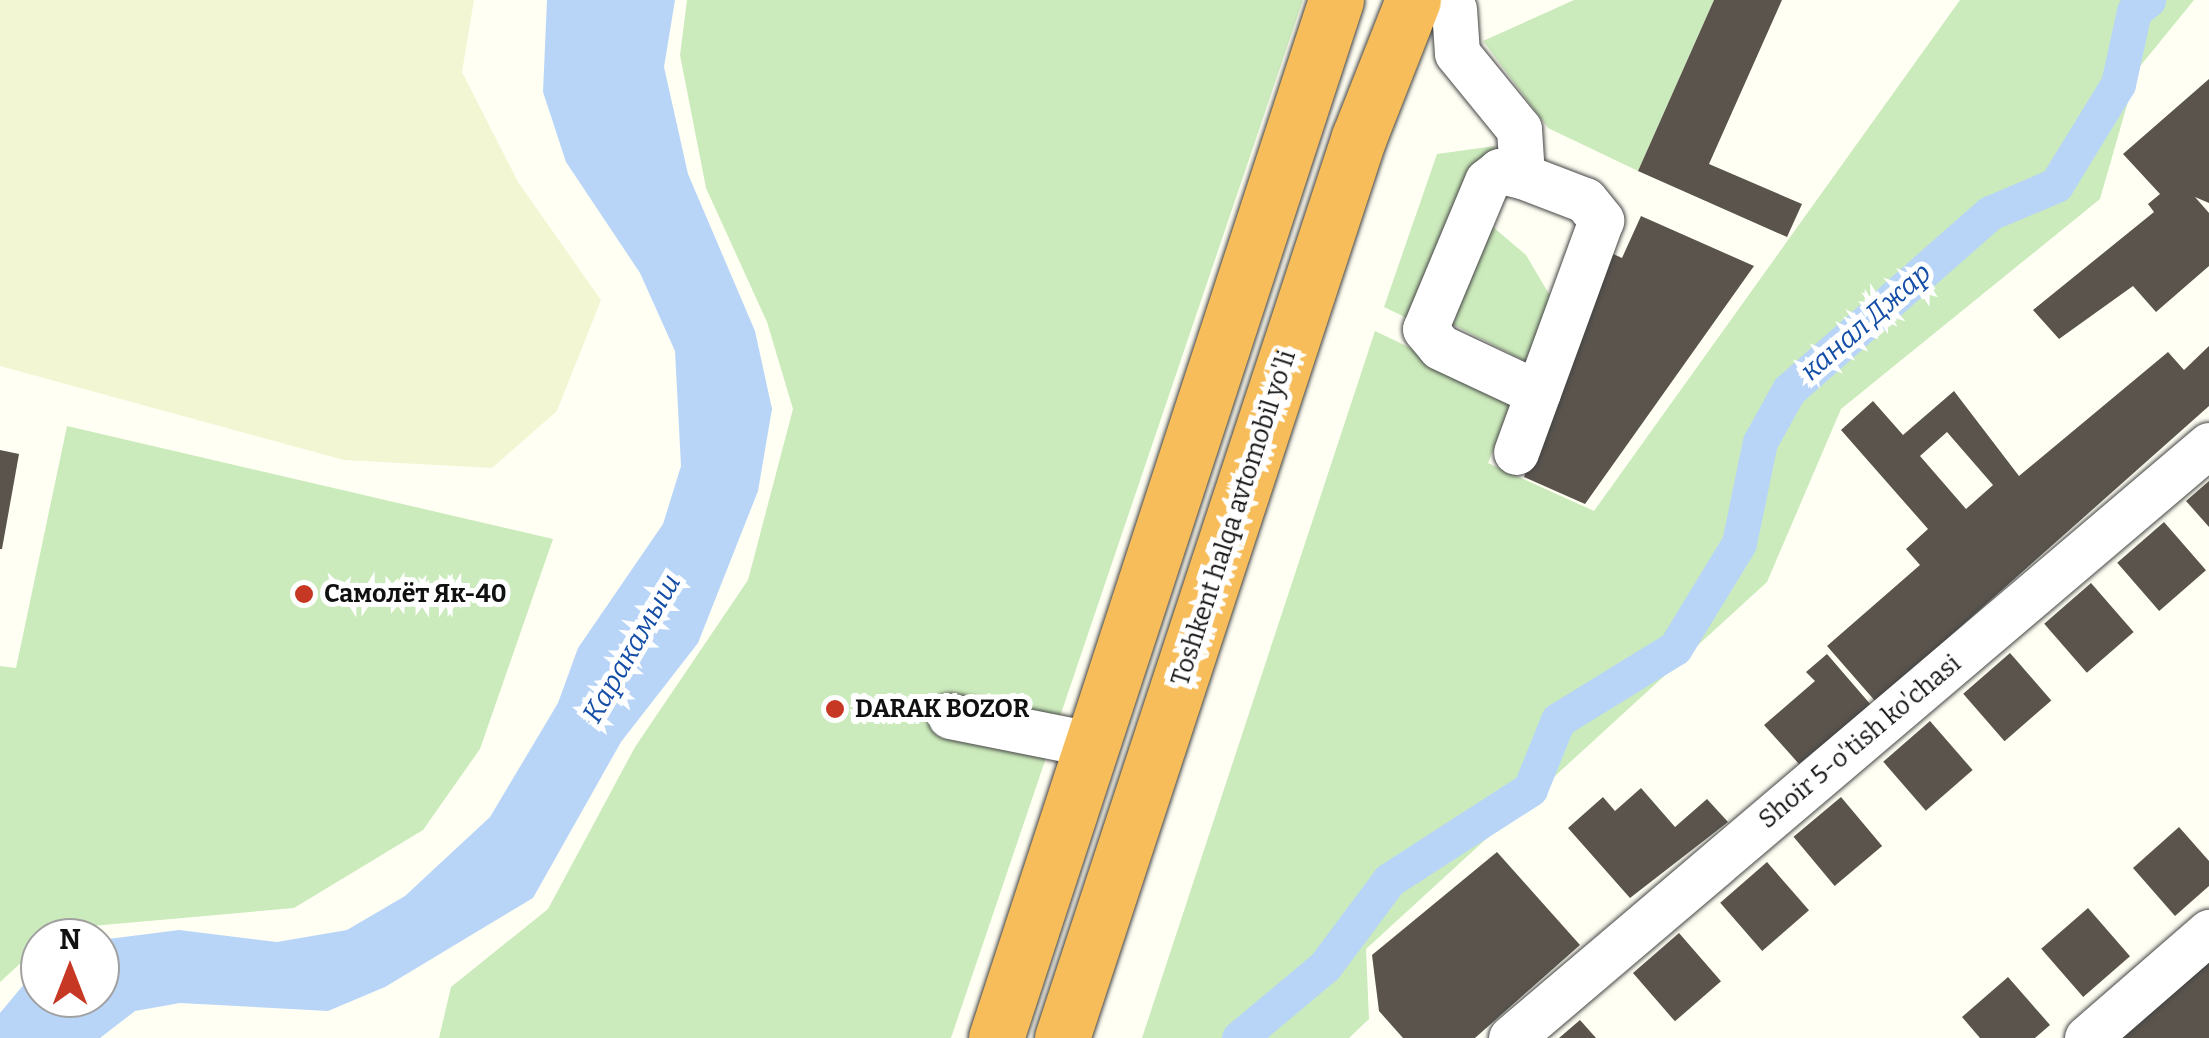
<!DOCTYPE html>
<html>
<head>
<meta charset="utf-8">
<style>
  body { margin:0 }
  #map { position:relative; width:2209px; height:1038px; overflow:hidden; background:#fffff4; font-family:Bitter,serif }
  div>[style] { position:absolute }
  .farmland>* { inset:0; background:#f3f6d3 }
  .green>* { inset:0; background:#ccebbc }
  .water>* { inset:0; background:#b8d5f8 }
  .canal>* { height:35px; margin:-17.5px; padding:0 17.5px; transform-origin:17.5px; border-radius:17.5px; background:#b8d5f8 }
  .building>* { inset:0; background:#5a544d; transform-origin:0 0 }
  .roads { filter:drop-shadow(0 0 2px #444) drop-shadow(0 0 2px #444) }
  .minor>* { height:45px; margin:-22.5px; padding:0 22.5px; transform-origin:22.5px; border-radius:22.5px; background:#fff }
  .highway>* { height:55px; margin:-27.5px; padding:0 27.5px; transform-origin:27.5px; border-radius:27.5px; background:#f7bd5a }
  .dots>* { width:28px; height:28px; translate:-50% -50%; box-sizing:border-box; border:5px solid #fff; border-radius:50% }
  span { translate:-50% -50%; white-space:nowrap; text-align:center; line-height:1.15; -webkit-text-stroke:10px #fff; paint-order:stroke }
  .street-label { font-size:25px; color:#111 }
  .poi-label { font-size:25px; color:#111; font-weight:700 }
  .left { translate:0 -50%; text-align:left }
  .water-label { font-size:28px; color:#154ea7; font-style:italic }
  .north { position:absolute; left:20px; top:918px; width:100px; height:100px; box-sizing:border-box; background:#fff; border:2px solid #a0a0a0; border-radius:50%; rotate:0deg; font-size:28px; font-weight:700; line-height:40px; text-align:center; color:#111 }
  .north::after { content:''; display:block; margin:auto; width:35px; height:45px; background:#c63824; clip-path:polygon(50% 0,100% 100%,50% 72%,0 100%) }
</style>
</head>
<body>
<div id="map">
  <div class="farmland">
    <div style="clip-path:polygon(0 0,474px 0,462px 72px,518px 182px,601px 300px,557px 411px,492px 468px,344px 460px,0 366px)"></div>
  </div>
  <div class="green">
    <div style="clip-path:polygon(687px 0,1303px 0,951px 1038px,439px 1038px,451px 987px,548px 909px,635px 747px,748px 580px,793px 409px,767px 322px,706px 188px,680px 55px)"></div>
    <div style="clip-path:polygon(1574px 0,1714px 0,1638px 171px,1548px 128px,1483px 41px)"></div>
    <div style="clip-path:polygon(1960px 0,2194px 0,2137px 70px,2100px 199px,1841px 409px,1767px 582px,1366px 949px,1369px 1019px,1349px 1038px,1142px 1038px,1375px 331px,1515px 398px,1488px 463px,1594px 511px)"></div>
    <div style="clip-path:polygon(1495px 146px,1409px 319px,1384px 307px,1437px 154px)"></div>
    <div style="clip-path:polygon(1493px 227px,1526px 255px,1552px 299px,1531px 364px,1450px 323px,1452px 297px)"></div>
    <div style="clip-path:polygon(67px 426px,553px 539px,480px 749px,423px 830px,294px 908px,58px 929px,0 982px,0 666px,16px 668px)"></div>
  </div>
  <div class="water">
    <div style="clip-path:polygon(547px 0,675px 0,664px 67px,688px 174px,755px 331px,772px 409px,758px 491px,698px 643px,621px 742px,533px 898px,385px 987px,328px 1011px,180px 1003px,135px 1011px,100px 1038px,0 1038px,0 1013px,40px 965px,40px 998px,100px 998px,100px 940px,179px 930px,277px 942px,347px 930px,405px 896px,490px 817px,558px 703px,578px 648px,663px 524px,681px 466px,675px 351px,640px 273px,566px 162px,543px 92px)"></div>
  </div>
  <div class="canal">
    <div style="left:1239px;top:1038px;width:112px;rotate:-39.9deg"></div>
    <div style="left:1325px;top:966px;width:107px;rotate:-53.3deg"></div>
    <div style="left:1389px;top:880px;width:168px;rotate:-32.8deg"></div>
    <div style="left:1530px;top:789px;width:74px;rotate:-67.9deg"></div>
    <div style="left:1558px;top:720px;width:137px;rotate:-31.6deg"></div>
    <div style="left:1675px;top:648px;width:123px;rotate:-58.6deg"></div>
    <div style="left:1739px;top:543px;width:103px;rotate:-78.3deg"></div>
    <div style="left:1760px;top:442px;width:60px;rotate:-60.9deg"></div>
    <div style="left:1789px;top:390px;width:268px;rotate:-41.4deg"></div>
    <div style="left:1990px;top:213px;width:72px;rotate:-23deg"></div>
    <div style="left:2056px;top:185px;width:119px;rotate:-58.5deg"></div>
    <div style="left:2118px;top:84px;width:75px;rotate:-77.6deg"></div>
    <div style="left:2134px;top:11px;width:18px;rotate:-38deg"></div>
  </div>
  <div class="building">
    <div style="clip-path:polygon(1714px 0,1782px 0,1709px 164px,1802px 204px,1787px 237px,1638px 171px)"></div>
    <div style="clip-path:polygon(2209px 79px,2209px 203px,2195px 197px,2209px 213px,2209px 266px,2156px 312px,2133px 286px,2059px 339px,2033px 310px,2154px 212px,2148px 204px,2160px 194px,2123px 154px)"></div>
    <div style="clip-path:polygon(1641px 216px,1754px 266px,1585px 504px,1524px 477px,1609px 252px,1622px 258px)"></div>
    <div style="clip-path:polygon(evenodd,2209px 346px,2209px 406px,1876px 702px,1827px 646px,1920px 565px,1906px 549px,1928px 529px,1841px 430px,1873px 401px,1903px 435px,1954px 391px,2019px 476px,2168px 352px,2184px 370px,2209px 346px,1947px 432px,1993px 485px,1966px 509px,1920px 456px,1947px 432px)"></div>
    <div style="clip-path:polygon(0 450px,19px 454px,2px 549px,0 549px)"></div>
    <div style="clip-path:polygon(2209px 481px,2209px 527px,2186px 501px)"></div>
    <div style="left:2164px;top:522px;width:64px;height:62px;rotate:49deg"></div>
    <div style="left:2091px;top:583px;width:65px;height:62px;rotate:49deg"></div>
    <div style="left:2010px;top:653px;width:63px;height:62px;rotate:49deg"></div>
    <div style="clip-path:polygon(1827px 654px,1871px 705px,1799px 764px,1764px 725px,1815px 681px,1806px 672px)"></div>
    <div style="left:1930px;top:721px;width:65px;height:62px;rotate:49deg"></div>
    <div style="clip-path:polygon(1641px 788px,1675px 827px,1707px 799px,1728px 822px,1630px 898px,1568px 828px,1603px 797px,1615px 811px)"></div>
    <div style="left:1841px;top:797px;width:64px;height:62px;rotate:50deg"></div>
    <div style="clip-path:polygon(2179px 827px,2209px 861px,2209px 886px,2175px 916px,2133px 868px)"></div>
    <div style="clip-path:polygon(1497px 852px,1580px 945px,1475px 1038px,1403px 1038px,1379px 1011px,1372px 955px)"></div>
    <div style="left:1767px;top:862px;width:64px;height:62px;rotate:49deg"></div>
    <div style="left:2088px;top:908px;width:64px;height:62px;rotate:49deg"></div>
    <div style="left:1679px;top:933px;width:64px;height:61px;rotate:49deg"></div>
    <div style="clip-path:polygon(2209px 953px,2209px 1038px,2113px 1038px)"></div>
    <div style="clip-path:polygon(2008px 977px,2050px 1025px,2035px 1038px,1980px 1038px,1962px 1017px)"></div>
    <div style="clip-path:polygon(1580px 1020px,1596px 1038px,1559px 1038px)"></div>
  </div>
  <div class="roads">
    <div class="minor">
      <div style="left:1454px;top:9px;width:44px;rotate:86.1deg"></div>
      <div style="left:1457px;top:53px;width:98px;rotate:50.8deg"></div>
      <div style="left:1519px;top:129px;width:47px;rotate:86.3deg"></div>
      <div style="left:1522px;top:176px;width:67px;rotate:20.9deg"></div>
      <div style="left:1585px;top:200px;width:26px;rotate:51deg"></div>
      <div style="left:1601px;top:220px;width:247px;rotate:110.1deg"></div>
      <div style="left:1522px;top:176px;width:23px;rotate:-167deg"></div>
      <div style="left:1500px;top:171px;width:16px;rotate:142deg"></div>
      <div style="left:1487px;top:181px;width:160px;rotate:112.7deg"></div>
      <div style="left:1425px;top:329px;width:23px;rotate:50deg"></div>
      <div style="left:1440px;top:347px;width:108px;rotate:25.1deg"></div>
      <div style="left:950px;top:716px;width:143px;rotate:11.3deg"></div>
      <div style="left:1511px;top:1038px;width:916px;rotate:-40.35deg"></div>
      <div style="left:2087px;top:1038px;width:162px;rotate:-41deg"></div>
    </div>
    <div class="highway">
      <div style="left:996px;top:1038px;width:1092px;rotate:-71.86deg"></div>
      <div style="left:1062px;top:1038px;width:949px;rotate:-71.76deg"></div>
      <div style="left:1359px;top:137px;width:147px;rotate:-68.5deg"></div>
    </div>
  </div>
  <div class="dots">
    <div style="left:304px;top:594px;background:#c63824"></div>
    <div style="left:835px;top:709px;background:#c63824"></div>
  </div>
  <div class="street-label">
    <span style="left:1234px;top:518px;rotate:-72deg">Toshkent halqa avtomobil yo'li</span>
    <span style="left:1860px;top:742px;rotate:-40deg">Shoir 5-o'tish ko'chasi</span>
  </div>
  <div class="poi-label">
    <span class="left" style="left:324px;top:594px">Самолёт Як-40</span>
    <span class="left" style="left:855px;top:709px">DARAK BOZOR</span>
  </div>
  <div class="water-label">
    <span style="left:1866px;top:322px;rotate:-41deg">канал Джар</span>
    <span style="left:632px;top:648px;rotate:-60deg">Каракамыш</span>
  </div>
  <div class="north">N</div>
</div>
</body>
</html>
